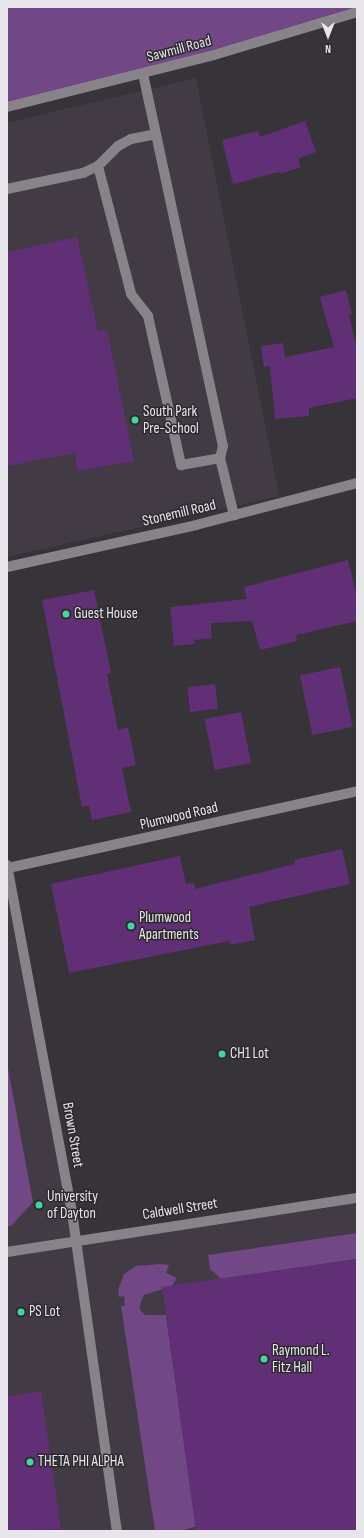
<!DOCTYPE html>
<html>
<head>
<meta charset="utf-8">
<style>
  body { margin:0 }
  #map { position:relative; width:364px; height:1538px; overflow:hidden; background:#373439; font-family:"Sofia Sans Condensed",sans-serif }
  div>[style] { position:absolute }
  .built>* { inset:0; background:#423b46 }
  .green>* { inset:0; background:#714785 }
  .building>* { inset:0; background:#602f75; transform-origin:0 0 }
  .minor>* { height:10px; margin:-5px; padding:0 5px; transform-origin:5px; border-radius:5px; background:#878389 }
  .dots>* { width:11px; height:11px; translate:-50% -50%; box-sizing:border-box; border:2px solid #2d2a2f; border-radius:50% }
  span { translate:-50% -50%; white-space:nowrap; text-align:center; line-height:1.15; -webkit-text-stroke:3px #2d2a2f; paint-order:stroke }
  .street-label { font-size:15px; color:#e8e6ea }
  .poi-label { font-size:15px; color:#e8e6ea }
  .left { translate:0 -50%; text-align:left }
  .frame { position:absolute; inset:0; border:8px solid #e8e6ea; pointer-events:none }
  .north { position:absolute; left:308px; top:16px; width:40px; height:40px; -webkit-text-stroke:3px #2d2a2f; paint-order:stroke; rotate:180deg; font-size:11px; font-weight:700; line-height:16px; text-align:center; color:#e8e6ea }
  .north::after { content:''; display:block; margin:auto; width:14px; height:18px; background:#e8e6ea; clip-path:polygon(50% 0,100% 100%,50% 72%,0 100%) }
</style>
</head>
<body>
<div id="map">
  <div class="built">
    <div style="clip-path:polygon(196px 78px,279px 496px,7px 557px,7px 123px)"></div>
    <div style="clip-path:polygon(7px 892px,76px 1241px,357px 1198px,357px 1531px,7px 1531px)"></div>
  </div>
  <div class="green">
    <div style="clip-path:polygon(7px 7px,357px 7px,357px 12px,7px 107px)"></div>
    <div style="clip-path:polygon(7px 1063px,33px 1202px,11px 1226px,7px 1226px)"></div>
    <div style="clip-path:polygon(357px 1233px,357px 1259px,221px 1279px,210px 1269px,208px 1255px)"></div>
    <div style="clip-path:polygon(161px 1264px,169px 1265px,166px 1273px,177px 1278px,172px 1286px,144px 1295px,140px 1304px,140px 1310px,145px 1315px,166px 1315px,196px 1526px,181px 1531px,155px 1531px,121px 1306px,125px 1306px,124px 1296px,119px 1297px,118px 1290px,124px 1274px,136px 1266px)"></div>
  </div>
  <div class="building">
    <div style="clip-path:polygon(305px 121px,316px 152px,298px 159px,301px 167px,280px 174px,279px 172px,233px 184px,222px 140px,258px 131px,260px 137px)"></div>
    <div style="clip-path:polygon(77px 237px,98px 331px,107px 330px,134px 461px,78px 471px,75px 453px,7px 466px,7px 252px)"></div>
    <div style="clip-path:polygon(346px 290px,352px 314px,349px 315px,357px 350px,357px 398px,309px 408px,309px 416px,275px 419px,270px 366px,264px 367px,261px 346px,283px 343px,285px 357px,334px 347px,320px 297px)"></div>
    <div style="clip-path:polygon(348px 560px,357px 598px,357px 621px,296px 635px,297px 641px,260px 650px,252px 621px,211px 623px,212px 638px,194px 640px,195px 644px,174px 646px,170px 607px,247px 599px,244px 587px)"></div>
    <div style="clip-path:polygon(94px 590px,111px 673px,107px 674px,118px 730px,128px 727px,136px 765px,122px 768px,131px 812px,92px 820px,89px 805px,82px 807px,42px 600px)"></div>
    <div style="left:340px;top:667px;width:61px;height:41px;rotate:78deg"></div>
    <div style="left:215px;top:684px;width:25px;height:28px;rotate:83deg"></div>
    <div style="left:241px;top:712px;width:52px;height:37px;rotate:79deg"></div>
    <div style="clip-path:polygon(342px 849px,350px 884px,249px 907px,255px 940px,230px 945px,229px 941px,69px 973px,51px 884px,180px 856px,186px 884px,194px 883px,195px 889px,295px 864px,294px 860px)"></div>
    <div style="clip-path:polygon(357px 1259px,357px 1531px,196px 1531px,162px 1287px)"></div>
    <div style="clip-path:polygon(41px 1391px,61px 1529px,7px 1531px,7px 1397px)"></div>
  </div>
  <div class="minor">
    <div style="left:7px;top:107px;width:213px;rotate:-14.1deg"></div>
    <div style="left:214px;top:55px;width:149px;rotate:-16.7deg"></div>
    <div style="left:156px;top:134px;width:319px;rotate:77.9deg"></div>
    <div style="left:223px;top:446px;width:12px;rotate:104deg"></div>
    <div style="left:220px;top:458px;width:59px;rotate:76.2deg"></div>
    <div style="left:98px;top:166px;width:132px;rotate:75.5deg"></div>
    <div style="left:131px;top:294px;width:28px;rotate:52deg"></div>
    <div style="left:148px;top:316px;width:153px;rotate:77.5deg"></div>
    <div style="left:181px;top:465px;width:40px;rotate:-10deg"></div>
    <div style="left:7px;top:189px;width:78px;rotate:-11.9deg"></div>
    <div style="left:83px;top:173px;width:17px;rotate:-25deg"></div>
    <div style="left:98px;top:166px;width:28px;rotate:-45deg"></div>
    <div style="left:118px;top:146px;width:15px;rotate:-28deg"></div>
    <div style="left:131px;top:139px;width:25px;rotate:-11deg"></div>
    <div style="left:156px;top:134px;width:61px;rotate:-102.2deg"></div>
    <div style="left:7px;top:567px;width:194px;rotate:-12.5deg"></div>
    <div style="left:196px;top:525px;width:166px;rotate:-14.6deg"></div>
    <div style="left:7px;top:865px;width:353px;rotate:79.4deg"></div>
    <div style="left:72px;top:1212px;width:322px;rotate:82deg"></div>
    <div style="left:8px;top:868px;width:357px;rotate:-12.4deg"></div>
    <div style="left:7px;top:1252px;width:354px;rotate:-8.8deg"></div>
  </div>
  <div class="dots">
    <div style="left:135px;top:420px;background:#45d49f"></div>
    <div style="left:66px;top:614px;background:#45d49f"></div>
    <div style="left:131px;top:926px;background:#45d49f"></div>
    <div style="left:222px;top:1054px;background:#45d49f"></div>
    <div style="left:39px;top:1205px;background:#45d49f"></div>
    <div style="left:21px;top:1312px;background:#45d49f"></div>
    <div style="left:264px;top:1359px;background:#45d49f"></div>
    <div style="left:30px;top:1462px;background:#45d49f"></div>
  </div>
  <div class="street-label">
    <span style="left:179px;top:49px;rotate:-15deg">Sawmill Road</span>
    <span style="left:179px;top:513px;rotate:-13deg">Stonemill Road</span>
    <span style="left:179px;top:816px;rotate:-13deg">Plumwood Road</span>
    <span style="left:73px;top:1135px;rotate:80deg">Brown Street</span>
    <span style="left:180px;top:1209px;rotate:-9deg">Caldwell Street</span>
  </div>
  <div class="poi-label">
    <span class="left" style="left:143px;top:420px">South Park<br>Pre-School</span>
    <span class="left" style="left:74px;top:614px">Guest House</span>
    <span class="left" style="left:139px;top:926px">Plumwood<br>Apartments</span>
    <span class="left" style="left:230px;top:1054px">CH1 Lot</span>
    <span class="left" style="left:47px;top:1205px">University<br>of Dayton</span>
    <span class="left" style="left:29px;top:1312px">PS Lot</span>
    <span class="left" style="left:272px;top:1359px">Raymond L.<br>Fitz Hall</span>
    <span class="left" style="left:38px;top:1462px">THETA PHI ALPHA</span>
  </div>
  <div class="frame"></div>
  <div class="north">N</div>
</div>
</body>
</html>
